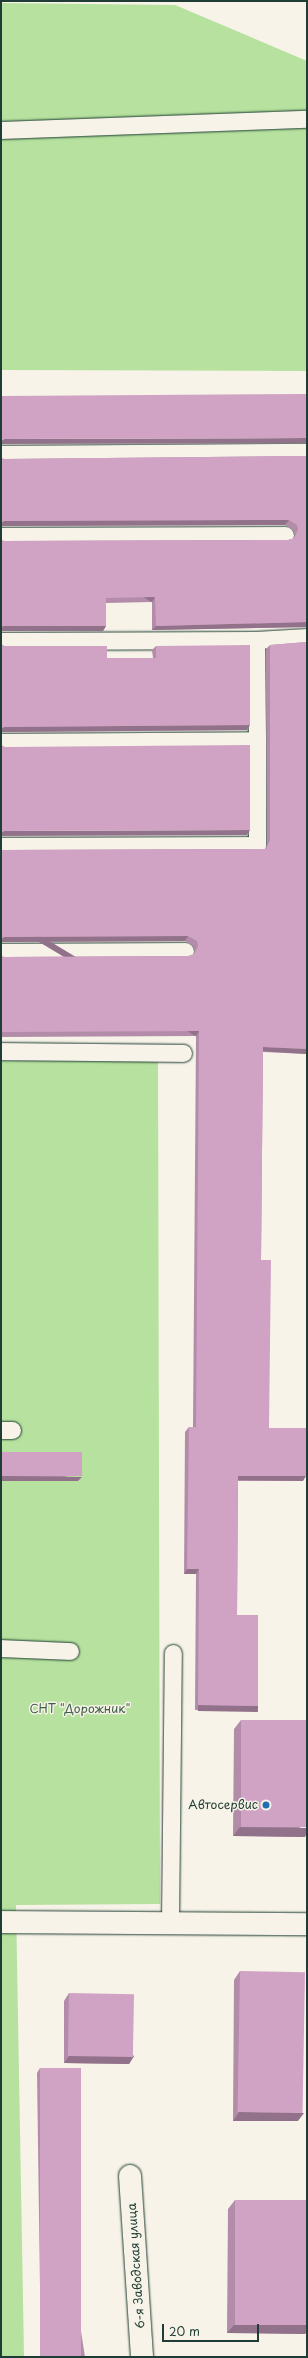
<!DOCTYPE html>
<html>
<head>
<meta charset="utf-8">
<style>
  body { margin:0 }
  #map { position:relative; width:308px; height:2358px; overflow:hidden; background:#f7f3e8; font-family:"Playpen Sans",sans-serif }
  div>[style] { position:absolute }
  .green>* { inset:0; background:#b6e19e }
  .roads { filter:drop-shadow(0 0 1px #1f3d34) drop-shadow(0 0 1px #1f3d34) }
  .lane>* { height:17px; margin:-8.5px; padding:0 8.5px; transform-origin:8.5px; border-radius:8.5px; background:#f7f3e8 }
  .street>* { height:22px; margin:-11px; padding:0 11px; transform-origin:11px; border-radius:11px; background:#f7f3e8 }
  .wall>* { inset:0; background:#b38ca9 }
  .shaded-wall>* { inset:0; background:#92728a; transform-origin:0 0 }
  .building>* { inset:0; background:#d0a3c5; transform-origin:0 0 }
  .dots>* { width:11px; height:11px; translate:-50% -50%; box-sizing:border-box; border:2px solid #f7f3e8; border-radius:50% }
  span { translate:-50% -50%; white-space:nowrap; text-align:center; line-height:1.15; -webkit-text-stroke:3px #f7f3e8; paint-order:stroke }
  .park-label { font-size:12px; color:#3d5e49 }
  .poi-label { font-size:12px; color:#1f3d34 }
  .right { translate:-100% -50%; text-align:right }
  .street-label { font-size:12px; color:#1f3d34 }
  .frame { position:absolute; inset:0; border:2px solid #1f3d34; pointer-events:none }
  .scale { position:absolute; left:162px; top:2324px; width:97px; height:18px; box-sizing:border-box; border:2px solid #1f3d34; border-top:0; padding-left:5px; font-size:12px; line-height:14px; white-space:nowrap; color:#1f3d34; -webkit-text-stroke:3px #f7f3e8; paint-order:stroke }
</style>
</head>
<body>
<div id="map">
  <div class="green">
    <div style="clip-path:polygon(1px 3px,175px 5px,307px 61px,307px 371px,1px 370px)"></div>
    <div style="clip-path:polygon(1px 1061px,158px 1061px,160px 1904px,16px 1905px,24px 2357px,1px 2357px)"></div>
  </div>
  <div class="roads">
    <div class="lane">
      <div style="left:1px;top:130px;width:306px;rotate:-2.1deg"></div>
      <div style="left:1px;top:454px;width:306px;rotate:-0.4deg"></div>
      <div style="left:1px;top:536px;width:284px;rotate:-0.2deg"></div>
      <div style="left:256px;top:640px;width:51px;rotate:-3.4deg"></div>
      <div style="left:1px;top:641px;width:255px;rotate:-0.2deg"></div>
      <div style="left:256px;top:640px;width:100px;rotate:89.4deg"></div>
      <div style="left:1px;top:742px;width:256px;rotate:-0.4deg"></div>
      <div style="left:257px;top:740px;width:105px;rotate:90deg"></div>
      <div style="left:257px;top:845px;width:256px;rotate:179.8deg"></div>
      <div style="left:1px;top:952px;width:184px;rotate:-0.3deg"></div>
      <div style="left:1px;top:1051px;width:182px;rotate:0.6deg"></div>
      <div style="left:1px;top:1430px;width:11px"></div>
      <div style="left:1px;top:1648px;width:69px;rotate:2.5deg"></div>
      <div style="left:170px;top:1923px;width:270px;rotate:-89.4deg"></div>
    </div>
    <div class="street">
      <div style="left:1px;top:1922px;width:306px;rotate:0.4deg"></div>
      <div style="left:130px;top:2176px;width:181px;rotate:86.2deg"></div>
    </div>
  </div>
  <div class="wall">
    <div style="clip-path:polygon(307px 456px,307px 627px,152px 630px,152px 602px,106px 603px,106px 626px,103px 631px,1px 631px,1px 540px,4px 541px,288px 540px,293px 539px,295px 535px,293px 530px,285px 525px,1px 526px,1px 458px,4px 459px)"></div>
    <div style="clip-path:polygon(307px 642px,307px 1054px,263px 1052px,261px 1260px,269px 1428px,303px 1481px,238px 1481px,237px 1615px,258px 1706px,255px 1711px,195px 1710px,196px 1574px,184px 1574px,185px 1432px,189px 1427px,193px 1427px,196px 1036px,1px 1037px,1px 956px,4px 957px,188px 956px,193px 955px,195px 951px,193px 946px,185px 941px,1px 942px,1px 850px,265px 849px,267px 845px,266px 649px,270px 645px)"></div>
    <div style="clip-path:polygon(1px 644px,4px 646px,107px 658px,153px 658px,152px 650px,156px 646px,247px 730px,1px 732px)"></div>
    <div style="clip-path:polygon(2px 1452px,78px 1481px,1px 1481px,1px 1454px)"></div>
    <div style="clip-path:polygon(241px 1720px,305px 1837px,233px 1836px,234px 1729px)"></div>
    <div style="clip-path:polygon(240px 1971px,298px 2121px,233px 2121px,234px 1980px)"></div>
    <div style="clip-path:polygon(69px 1993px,134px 2056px,129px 2064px,64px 2063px,64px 2001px)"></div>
    <div style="clip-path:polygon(40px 2068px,85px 2357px,41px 2357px,37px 2073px)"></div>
    <div style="clip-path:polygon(235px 2200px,307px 2200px,307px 2331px,305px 2334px,227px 2333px,228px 2209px)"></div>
  </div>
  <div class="shaded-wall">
    <div style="clip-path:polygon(307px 438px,307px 443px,1px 444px,1px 441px,4px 439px)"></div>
    <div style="clip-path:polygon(289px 520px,285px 525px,1px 526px,1px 523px,4px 521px)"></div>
    <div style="left:155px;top:597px;width:6px;height:49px;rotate:121deg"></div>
    <div style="clip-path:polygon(307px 622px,307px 627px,152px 630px,156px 626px)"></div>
    <div style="clip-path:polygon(4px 626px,106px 626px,103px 631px,1px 631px,1px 627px)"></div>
    <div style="clip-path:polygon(250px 725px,247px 730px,1px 732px,1px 729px,4px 727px)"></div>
    <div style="clip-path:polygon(250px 830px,247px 835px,1px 836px,1px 832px,4px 831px)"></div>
    <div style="clip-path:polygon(188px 936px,185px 941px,1px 942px,1px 939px,4px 937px)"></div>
    <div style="left:199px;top:1031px;width:6px;height:198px;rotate:121deg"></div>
    <div style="clip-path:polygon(263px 1047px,307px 1049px,307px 1054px,259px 1051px)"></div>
    <div style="clip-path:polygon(2px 1476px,82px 1477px,78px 1481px,1px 1481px,1px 1478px)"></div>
    <div style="clip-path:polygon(238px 1476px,306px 1476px,303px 1481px,234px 1480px)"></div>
    <div style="clip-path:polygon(187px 1569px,199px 1569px,196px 1574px,184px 1574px)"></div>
    <div style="left:198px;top:1705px;width:60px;height:6px;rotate:1deg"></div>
    <div style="clip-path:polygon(240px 1827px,307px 1828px,307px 1833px,305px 1837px,233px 1836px)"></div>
    <div style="clip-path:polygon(69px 2056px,134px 2056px,129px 2064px,64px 2063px)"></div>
    <div style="clip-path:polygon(239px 2112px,304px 2113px,298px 2121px,233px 2121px)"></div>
    <div style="clip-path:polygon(234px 2325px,307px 2325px,307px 2331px,305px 2334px,227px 2333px)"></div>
  </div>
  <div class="building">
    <div style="clip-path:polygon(307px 394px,307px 438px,4px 439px,1px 441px,1px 396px)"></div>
    <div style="clip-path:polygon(307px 456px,307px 622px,156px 626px,155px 597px,106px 598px,106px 626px,4px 626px,1px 627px,1px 540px,4px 541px,288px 540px,294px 538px,298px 530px,297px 525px,289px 520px,4px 521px,1px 523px,1px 458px,4px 459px)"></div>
    <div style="clip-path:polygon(307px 642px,307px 1049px,263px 1047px,261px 1260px,271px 1260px,269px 1428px,307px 1428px,306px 1476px,238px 1476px,237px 1615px,258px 1615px,258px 1706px,198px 1705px,199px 1569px,187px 1569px,189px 1427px,196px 1427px,199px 1031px,1px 1032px,1px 956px,4px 957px,188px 956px,194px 954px,198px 946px,197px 941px,188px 936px,4px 937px,1px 939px,1px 850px,266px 849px,270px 840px,270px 645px)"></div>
    <div style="clip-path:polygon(1px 644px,4px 646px,107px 646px,107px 658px,156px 658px,156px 646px,250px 645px,250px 725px,4px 727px,1px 729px)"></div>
    <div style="clip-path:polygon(1px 745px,5px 747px,250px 745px,250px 830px,4px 831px,1px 832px)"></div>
    <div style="left:2px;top:1452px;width:80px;height:24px"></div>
    <div style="left:241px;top:1720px;width:66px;height:107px"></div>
    <div style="left:240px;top:1971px;width:65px;height:141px;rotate:1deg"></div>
    <div style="left:69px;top:1993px;width:65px;height:63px;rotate:1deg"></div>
    <div style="left:40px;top:2068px;width:41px;height:289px"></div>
    <div style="left:235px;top:2200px;width:72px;height:125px"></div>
  </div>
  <div class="dots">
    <div style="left:266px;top:1805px;background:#1f6fb2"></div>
  </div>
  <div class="park-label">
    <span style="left:80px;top:1709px">СНТ "Дорожник"</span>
  </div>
  <div class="poi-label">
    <span class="right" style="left:258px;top:1805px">Автосервис</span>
  </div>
  <div class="street-label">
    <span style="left:136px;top:2266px;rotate:-94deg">6-я Заводская улица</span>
  </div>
  <div class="frame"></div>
  <div class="scale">20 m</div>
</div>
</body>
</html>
